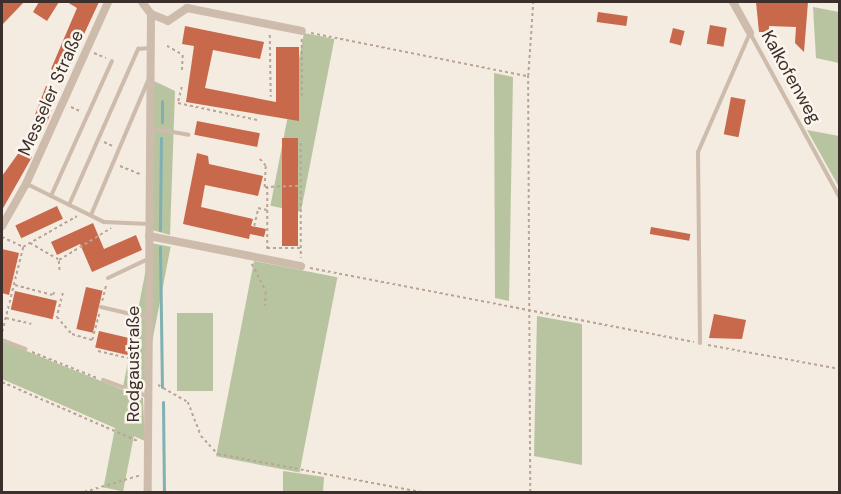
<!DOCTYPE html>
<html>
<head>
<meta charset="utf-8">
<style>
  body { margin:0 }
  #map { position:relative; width:841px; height:494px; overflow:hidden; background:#f4ebe1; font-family:"DM Sans",sans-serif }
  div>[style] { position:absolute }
  .green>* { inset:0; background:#b8c4a0; transform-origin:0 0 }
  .stream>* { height:3px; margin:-1.5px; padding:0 1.5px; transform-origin:1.5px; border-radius:1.5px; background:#7fb0b2 }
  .building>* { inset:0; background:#c8694b; transform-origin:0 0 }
  .path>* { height:1.5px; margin-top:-0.75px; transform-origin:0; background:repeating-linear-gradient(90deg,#b9a596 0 3px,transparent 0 6px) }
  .lane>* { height:4px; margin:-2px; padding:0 2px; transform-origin:2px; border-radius:2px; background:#cdbbac }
  .street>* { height:8px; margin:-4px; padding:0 4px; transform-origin:4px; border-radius:4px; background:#cdbbac }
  span { translate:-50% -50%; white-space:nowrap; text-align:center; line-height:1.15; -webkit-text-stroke:5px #fbf5ee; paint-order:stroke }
  .street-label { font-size:18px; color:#3b302b }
  .frame { position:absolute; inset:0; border:3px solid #3b302b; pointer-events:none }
</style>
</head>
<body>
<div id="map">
  <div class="green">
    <div style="clip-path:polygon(813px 7px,839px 12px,839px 63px,816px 58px)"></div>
    <div style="left:304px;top:33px;width:31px;height:176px;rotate:11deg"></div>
    <div style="clip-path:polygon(494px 73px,513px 77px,509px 301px,495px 298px)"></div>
    <div style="clip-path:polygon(154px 81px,175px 91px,170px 235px,152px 230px)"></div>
    <div style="clip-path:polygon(807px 130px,839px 136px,839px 187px)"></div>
    <div style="left:151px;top:243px;width:20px;height:249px;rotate:11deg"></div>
    <div style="left:254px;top:261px;width:85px;height:199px;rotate:11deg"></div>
    <div style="left:177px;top:313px;width:36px;height:78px"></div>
    <div style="clip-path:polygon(537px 316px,582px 324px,582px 465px,534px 456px)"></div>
    <div style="clip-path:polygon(2px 341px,143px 398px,145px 441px,2px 379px)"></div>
    <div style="clip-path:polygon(283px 471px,324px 477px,323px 492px,283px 492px)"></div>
  </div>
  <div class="stream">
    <div style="left:162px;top:122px;width:21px;rotate:-90deg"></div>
    <div style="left:160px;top:230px;width:92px;rotate:-89.4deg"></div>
    <div style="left:160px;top:247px;width:140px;rotate:89.2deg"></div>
    <div style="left:163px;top:402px;width:90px;rotate:89.4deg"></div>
  </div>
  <div class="building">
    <div style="clip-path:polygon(4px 2px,24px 2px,2px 25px,2px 5px)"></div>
    <div style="clip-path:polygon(39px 2px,59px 2px,47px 21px,33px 12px)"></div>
    <div style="clip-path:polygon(67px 2px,99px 2px,65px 75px,51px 69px,77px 8px)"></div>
    <div style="clip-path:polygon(756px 2px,808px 2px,804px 52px,795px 43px,796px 27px,769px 26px,769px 32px,759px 32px)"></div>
    <div style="left:598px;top:12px;width:30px;height:10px;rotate:8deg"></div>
    <div style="left:710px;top:25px;width:17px;height:19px;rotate:10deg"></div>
    <div style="clip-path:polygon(185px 26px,264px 42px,260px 59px,213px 50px,205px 88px,276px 102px,276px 47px,299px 47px,299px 121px,186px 102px,194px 46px,182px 44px)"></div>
    <div style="left:673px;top:28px;width:12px;height:15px;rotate:14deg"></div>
    <div style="left:46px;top:86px;width:14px;height:36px;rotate:21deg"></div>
    <div style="left:731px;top:97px;width:15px;height:38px;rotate:11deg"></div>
    <div style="left:197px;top:121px;width:64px;height:14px;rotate:11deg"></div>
    <div style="left:282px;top:138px;width:16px;height:108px"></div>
    <div style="clip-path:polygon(20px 151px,32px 157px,2px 210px,2px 176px)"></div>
    <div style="clip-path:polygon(197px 153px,208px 156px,209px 164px,263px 176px,258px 196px,205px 185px,201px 207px,253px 219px,251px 226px,266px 229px,264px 237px,250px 234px,249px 239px,183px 224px)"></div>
    <div style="left:57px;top:206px;width:14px;height:46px;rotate:65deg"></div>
    <div style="clip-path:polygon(93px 223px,104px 249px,136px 235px,142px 250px,92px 272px,80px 244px,57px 255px,51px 242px)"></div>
    <div style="left:651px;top:227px;width:40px;height:7px;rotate:10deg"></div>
    <div style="clip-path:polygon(2px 249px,19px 253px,9px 295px,2px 293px)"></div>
    <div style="left:86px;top:287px;width:17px;height:43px;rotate:13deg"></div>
    <div style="left:15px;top:291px;width:43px;height:19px;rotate:13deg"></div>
    <div style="clip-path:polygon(714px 314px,746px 320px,742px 339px,709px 338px)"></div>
    <div style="left:99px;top:331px;width:43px;height:17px;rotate:13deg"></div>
  </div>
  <div class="path">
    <div style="left:311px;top:33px;width:220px;rotate:11.3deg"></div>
    <div style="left:270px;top:35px;width:62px;rotate:89.1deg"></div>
    <div style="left:302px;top:39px;width:57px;rotate:90deg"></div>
    <div style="left:167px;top:46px;width:18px;rotate:29deg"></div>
    <div style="left:183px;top:55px;width:18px;rotate:93deg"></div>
    <div style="left:94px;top:53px;width:13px;rotate:23deg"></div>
    <div style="left:182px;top:87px;width:16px;rotate:104deg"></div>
    <div style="left:178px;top:103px;width:81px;rotate:12.1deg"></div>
    <div style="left:71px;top:107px;width:10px;rotate:24deg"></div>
    <div style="left:104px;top:142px;width:10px;rotate:24deg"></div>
    <div style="left:301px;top:143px;width:115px;rotate:90deg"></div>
    <div style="left:260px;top:159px;width:9px;rotate:49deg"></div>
    <div style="left:266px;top:166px;width:21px;rotate:93deg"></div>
    <div style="left:265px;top:187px;width:35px;rotate:-2deg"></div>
    <div style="left:120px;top:166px;width:22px;rotate:22deg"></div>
    <div style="left:254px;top:226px;width:18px;rotate:-77deg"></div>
    <div style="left:258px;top:208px;width:9px;rotate:13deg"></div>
    <div style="left:2px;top:237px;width:23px;rotate:25deg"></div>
    <div style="left:23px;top:247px;width:62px;rotate:-29.9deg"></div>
    <div style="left:30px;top:243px;width:34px;rotate:30deg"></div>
    <div style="left:59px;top:260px;width:61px;rotate:-31.6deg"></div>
    <div style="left:267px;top:248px;width:33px"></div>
    <div style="left:267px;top:249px;width:62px;rotate:-90deg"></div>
    <div style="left:59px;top:261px;width:11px;rotate:85deg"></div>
    <div style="left:252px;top:264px;width:31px;rotate:63deg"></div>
    <div style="left:266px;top:292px;width:14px;rotate:94deg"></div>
    <div style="left:310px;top:268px;width:391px;rotate:10.9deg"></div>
    <div style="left:15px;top:285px;width:39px;rotate:15deg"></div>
    <div style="left:53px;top:295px;width:4px;rotate:-76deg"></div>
    <div style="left:63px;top:293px;width:25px;rotate:104deg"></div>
    <div style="left:57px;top:317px;width:23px;rotate:49deg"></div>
    <div style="left:72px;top:334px;width:21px;rotate:17deg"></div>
    <div style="left:92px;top:340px;width:27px;rotate:-75deg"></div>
    <div style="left:102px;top:301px;width:16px;rotate:-76deg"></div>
    <div style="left:6px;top:318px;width:26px;rotate:13deg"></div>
    <div style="left:2px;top:332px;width:88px;rotate:-76.1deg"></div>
    <div style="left:708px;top:345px;width:134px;rotate:10.3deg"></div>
    <div style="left:98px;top:351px;width:44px;rotate:13.1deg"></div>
    <div style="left:32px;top:352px;width:70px;rotate:21.8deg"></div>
    <div style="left:2px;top:382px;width:148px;rotate:23.5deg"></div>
    <div style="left:158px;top:385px;width:34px;rotate:30deg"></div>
    <div style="left:188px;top:402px;width:36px;rotate:69deg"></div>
    <div style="left:201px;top:436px;width:25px;rotate:47deg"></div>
    <div style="left:218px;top:454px;width:208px;rotate:10.6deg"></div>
    <div style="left:84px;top:492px;width:59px;rotate:-16.6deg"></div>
    <div style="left:530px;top:492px;width:416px;rotate:-90.3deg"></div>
    <div style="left:528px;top:76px;width:74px;rotate:-86.1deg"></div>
  </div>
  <div class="lane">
    <div style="left:750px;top:33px;width:188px;rotate:61.4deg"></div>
    <div style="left:150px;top:128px;width:39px;rotate:10deg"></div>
    <div style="left:27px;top:184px;width:86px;rotate:26.3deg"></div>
    <div style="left:104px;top:222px;width:45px;rotate:2.5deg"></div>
    <div style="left:51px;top:196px;width:148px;rotate:-65.7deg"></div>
    <div style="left:69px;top:205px;width:171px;rotate:-66.1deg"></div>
    <div style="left:138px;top:49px;width:12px;rotate:-5deg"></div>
    <div style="left:91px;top:215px;width:146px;rotate:-67deg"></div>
    <div style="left:108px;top:278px;width:44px;rotate:-25.4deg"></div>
    <div style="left:101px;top:307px;width:48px;rotate:13.2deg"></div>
    <div style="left:2px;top:340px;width:25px;rotate:21deg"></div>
    <div style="left:700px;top:343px;width:191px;rotate:-90.6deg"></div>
    <div style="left:698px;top:152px;width:130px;rotate:-66.4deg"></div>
    <div style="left:103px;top:380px;width:47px;rotate:20deg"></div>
  </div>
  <div class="street">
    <div style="left:142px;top:2px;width:15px;rotate:53deg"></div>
    <div style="left:151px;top:14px;width:478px;rotate:90.4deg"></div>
    <div style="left:733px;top:2px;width:35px;rotate:61deg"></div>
    <div style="left:151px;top:14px;width:18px;rotate:22deg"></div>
    <div style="left:168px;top:21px;width:23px;rotate:-34deg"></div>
    <div style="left:187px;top:8px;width:117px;rotate:11.3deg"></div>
    <div style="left:2px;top:226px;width:48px;rotate:-60.3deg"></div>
    <div style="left:26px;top:184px;width:200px;rotate:-65.7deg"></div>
    <div style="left:149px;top:236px;width:155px;rotate:11.2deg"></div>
  </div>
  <div class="street-label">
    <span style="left:791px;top:77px;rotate:61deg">Kalkofenweg</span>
    <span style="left:51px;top:93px;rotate:-66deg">Messeler Straße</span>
    <span style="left:133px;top:364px;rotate:-90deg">Rodgaustraße</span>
  </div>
  <div class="frame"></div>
</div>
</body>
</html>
